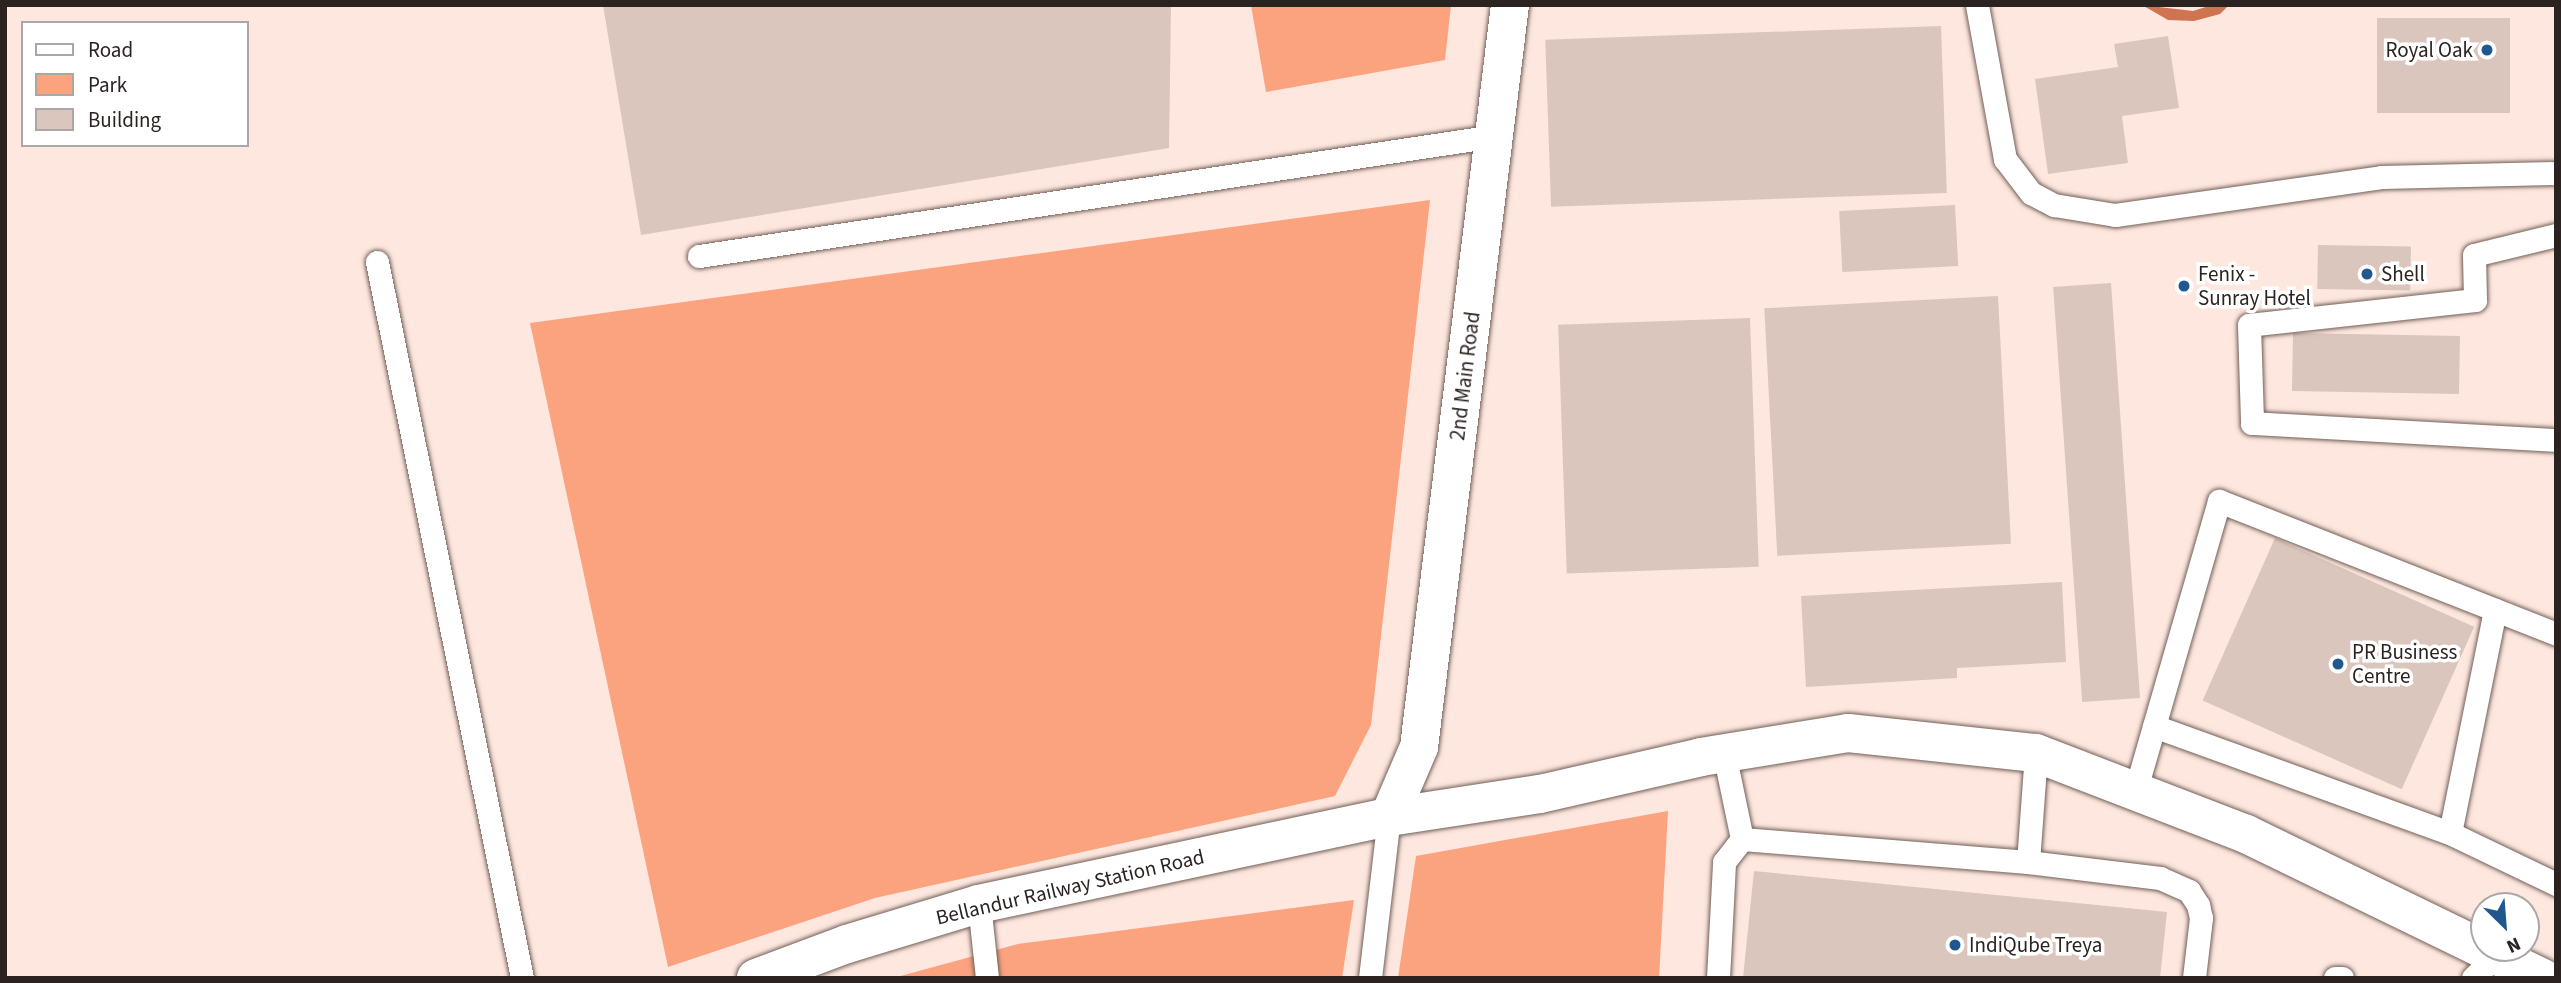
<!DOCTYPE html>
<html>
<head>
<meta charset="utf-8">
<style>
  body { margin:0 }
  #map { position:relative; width:2561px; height:983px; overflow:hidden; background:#fde7de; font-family:"Source Sans 3",sans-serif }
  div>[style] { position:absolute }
  .green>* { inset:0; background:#fba27f }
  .water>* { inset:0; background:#ce7451 }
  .building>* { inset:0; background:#dbc6bd; transform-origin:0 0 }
  .roads { filter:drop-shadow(0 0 2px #725f58) drop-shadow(0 0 2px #725f58) }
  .lane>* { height:23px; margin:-11.5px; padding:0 11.5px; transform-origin:11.5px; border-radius:11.5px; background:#fff }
  .street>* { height:38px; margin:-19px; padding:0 19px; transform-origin:19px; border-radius:19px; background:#fff }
  .secondary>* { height:38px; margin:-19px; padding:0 19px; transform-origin:19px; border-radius:19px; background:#fff }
  .dots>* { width:19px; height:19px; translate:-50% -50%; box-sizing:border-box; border:4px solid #fff; border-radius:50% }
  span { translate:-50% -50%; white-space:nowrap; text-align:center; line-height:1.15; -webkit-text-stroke:7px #fff; paint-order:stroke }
  .poi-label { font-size:21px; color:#2b2320 }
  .right { translate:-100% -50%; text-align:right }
  .left { translate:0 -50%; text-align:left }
  .street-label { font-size:21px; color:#2b2320 }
  .frame { position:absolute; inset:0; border:7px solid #2b2320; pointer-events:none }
  .legend { position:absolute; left:21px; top:21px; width:228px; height:126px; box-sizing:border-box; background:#fff; border:2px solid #aaa7a6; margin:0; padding:9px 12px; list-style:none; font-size:21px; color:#2b2320 }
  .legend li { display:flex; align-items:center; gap:14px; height:35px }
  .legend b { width:35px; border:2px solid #aaa7a6 }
  .north { position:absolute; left:2470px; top:892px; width:70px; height:70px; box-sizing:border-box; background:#fff; border:2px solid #aaa7a6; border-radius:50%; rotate:155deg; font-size:19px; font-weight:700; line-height:28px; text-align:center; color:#2b2320 }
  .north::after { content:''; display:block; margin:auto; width:24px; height:32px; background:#21578f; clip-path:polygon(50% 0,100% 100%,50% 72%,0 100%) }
</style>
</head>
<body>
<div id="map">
  <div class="green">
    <div style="clip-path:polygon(1251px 5px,1451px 5px,1445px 60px,1266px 92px)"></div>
    <div style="clip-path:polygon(1430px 200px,1371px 725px,1335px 796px,875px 898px,668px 967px,530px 323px)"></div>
    <div style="clip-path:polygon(1668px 811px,1659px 978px,1398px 978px,1416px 856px)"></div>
    <div style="clip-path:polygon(1354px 900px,1342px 978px,893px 978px,1018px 944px)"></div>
  </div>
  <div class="water">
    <div style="clip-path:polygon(2142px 5px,2193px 11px,2212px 5px,2229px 5px,2220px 14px,2194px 21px,2168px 20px)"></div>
  </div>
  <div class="building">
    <div style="clip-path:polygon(603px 5px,1171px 5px,1169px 148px,641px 235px)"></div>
    <div style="left:2510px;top:18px;width:95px;height:133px;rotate:90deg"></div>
    <div style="left:1941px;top:26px;width:167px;height:396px;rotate:88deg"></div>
    <div style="clip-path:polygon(2168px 36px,2179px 108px,2122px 116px,2128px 163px,2048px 174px,2035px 79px,2118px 67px,2114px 44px)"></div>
    <div style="left:1955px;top:205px;width:61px;height:116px;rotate:87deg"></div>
    <div style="left:2318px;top:245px;width:93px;height:44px;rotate:1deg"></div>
    <div style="left:2111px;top:283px;width:416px;height:58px;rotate:86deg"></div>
    <div style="left:1998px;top:296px;width:248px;height:234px;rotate:87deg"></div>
    <div style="left:1750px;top:318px;width:249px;height:192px;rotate:88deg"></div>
    <div style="left:2293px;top:333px;width:167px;height:58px;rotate:1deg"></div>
    <div style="left:2275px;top:538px;width:218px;height:178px;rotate:24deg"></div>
    <div style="clip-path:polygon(2062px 582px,2066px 662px,1957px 668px,1957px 678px,1806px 687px,1801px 596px)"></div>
    <div style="clip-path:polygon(1754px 871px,2167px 912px,2160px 978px,1743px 978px)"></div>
  </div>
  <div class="roads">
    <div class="lane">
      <div style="left:1977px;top:5px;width:157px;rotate:79.7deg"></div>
      <div style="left:2005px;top:159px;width:43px;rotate:52.6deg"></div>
      <div style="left:2031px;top:193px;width:26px;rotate:28deg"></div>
      <div style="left:2054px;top:205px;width:62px;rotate:9.3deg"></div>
      <div style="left:2115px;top:215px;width:269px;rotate:-8.1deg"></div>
      <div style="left:2381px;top:177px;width:175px;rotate:-1.3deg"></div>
      <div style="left:2556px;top:235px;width:84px;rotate:166.3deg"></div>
      <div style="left:2474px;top:255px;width:45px;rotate:88.7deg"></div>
      <div style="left:2475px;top:300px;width:227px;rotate:173.7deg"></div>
      <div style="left:2249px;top:325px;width:98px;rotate:88.2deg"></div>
      <div style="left:2252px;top:423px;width:304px;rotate:3.2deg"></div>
      <div style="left:699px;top:256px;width:804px;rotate:-8.58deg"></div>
      <div style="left:377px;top:262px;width:731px;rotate:78.55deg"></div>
      <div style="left:2495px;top:610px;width:227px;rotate:101.4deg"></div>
      <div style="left:2450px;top:833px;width:118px;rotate:25.7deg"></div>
      <div style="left:2154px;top:726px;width:315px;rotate:19.9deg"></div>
      <div style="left:2135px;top:792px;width:303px;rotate:-73.9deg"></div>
      <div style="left:2219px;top:501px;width:362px;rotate:21.5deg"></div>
      <div style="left:1742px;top:839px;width:287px;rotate:4.6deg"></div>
      <div style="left:2028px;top:862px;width:133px;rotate:6.9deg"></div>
      <div style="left:2160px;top:878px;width:32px;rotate:24deg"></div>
      <div style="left:2189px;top:891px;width:17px;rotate:57deg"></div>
      <div style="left:2198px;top:905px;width:13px;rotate:77deg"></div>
      <div style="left:2201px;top:918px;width:60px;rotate:96.7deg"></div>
      <div style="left:2028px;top:862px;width:109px;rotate:-85.8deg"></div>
      <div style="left:979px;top:904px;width:74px;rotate:83.8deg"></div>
      <div style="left:1370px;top:978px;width:162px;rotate:-83.3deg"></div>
      <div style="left:1718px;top:978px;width:116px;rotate:-87deg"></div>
      <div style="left:1724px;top:862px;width:29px;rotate:-52deg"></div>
      <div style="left:1742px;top:839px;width:88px;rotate:-101.8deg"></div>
      <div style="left:2335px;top:978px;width:7px"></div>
      <div style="left:2473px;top:978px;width:30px;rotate:-45deg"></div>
    </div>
    <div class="street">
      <div style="left:756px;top:978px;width:97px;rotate:-20.5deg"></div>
      <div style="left:847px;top:944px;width:138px;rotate:-16.9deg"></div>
      <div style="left:979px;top:904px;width:419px;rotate:-12deg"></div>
    </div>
    <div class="secondary">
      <div style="left:1389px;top:817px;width:153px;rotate:-8.7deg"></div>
      <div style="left:1540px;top:794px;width:165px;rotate:-12.9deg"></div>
      <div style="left:1701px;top:757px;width:149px;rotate:-9.3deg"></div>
      <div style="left:1848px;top:733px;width:189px;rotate:6.1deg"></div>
      <div style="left:2036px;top:753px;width:225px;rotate:21.1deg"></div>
      <div style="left:2246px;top:834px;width:330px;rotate:25.9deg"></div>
      <div style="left:1389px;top:817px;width:76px;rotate:-66.8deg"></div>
      <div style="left:1419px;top:747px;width:748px;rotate:-83.01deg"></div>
    </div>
  </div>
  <div class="dots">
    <div style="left:2487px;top:50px;background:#21578f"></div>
    <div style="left:2367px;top:274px;background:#21578f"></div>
    <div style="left:2184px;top:286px;background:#21578f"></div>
    <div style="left:2338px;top:664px;background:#21578f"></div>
    <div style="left:1955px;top:945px;background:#21578f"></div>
  </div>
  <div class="poi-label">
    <span class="right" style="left:2473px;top:50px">Royal Oak</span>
    <span class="left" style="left:2198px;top:286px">Fenix -<br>Sunray Hotel</span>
    <span class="left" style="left:2381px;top:274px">Shell</span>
    <span class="left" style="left:2352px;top:664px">PR Business<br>Centre</span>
    <span class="left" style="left:1969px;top:945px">IndiQube Treya</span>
  </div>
  <div class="street-label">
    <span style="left:1465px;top:376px;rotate:-83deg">2nd Main Road</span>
    <span style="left:1070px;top:887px;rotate:-13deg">Bellandur Railway Station Road</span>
  </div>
  <div class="frame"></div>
  <ul class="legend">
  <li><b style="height:9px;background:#fff"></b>Road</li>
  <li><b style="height:19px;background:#fba27f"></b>Park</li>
  <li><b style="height:19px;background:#dbc6bd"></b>Building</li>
  </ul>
  <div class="north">N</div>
</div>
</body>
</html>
